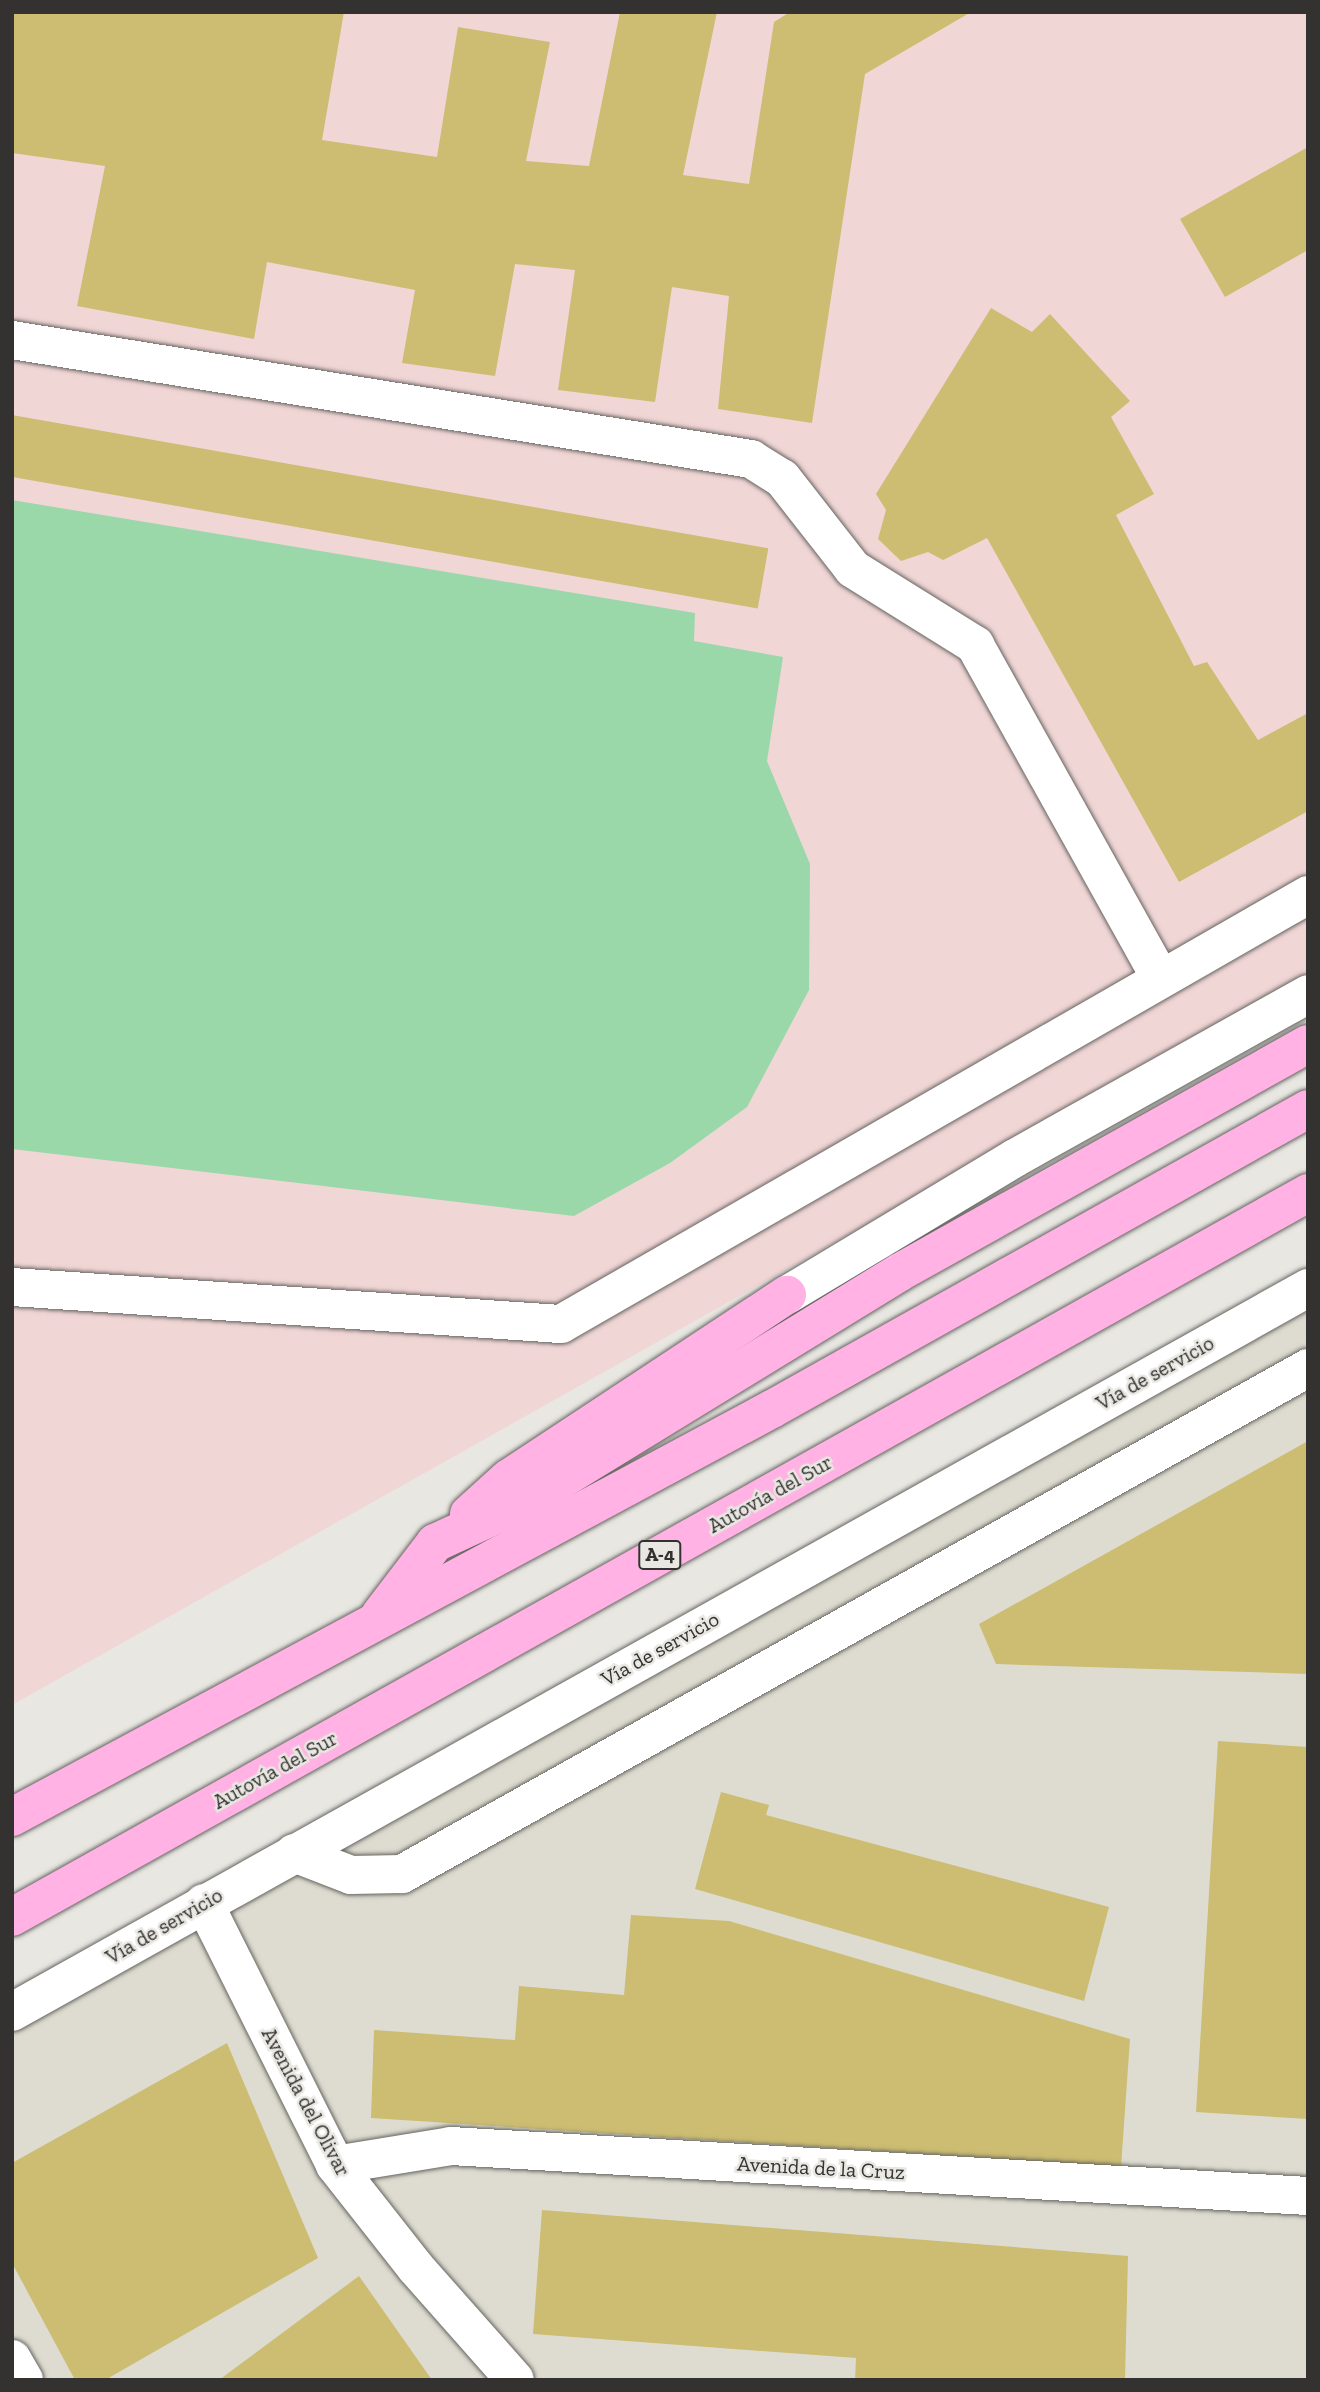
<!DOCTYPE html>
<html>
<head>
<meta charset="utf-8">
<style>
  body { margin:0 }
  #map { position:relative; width:1320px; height:2392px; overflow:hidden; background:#e8e7e2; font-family:"Zilla Slab",serif }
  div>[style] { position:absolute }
  .built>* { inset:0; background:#dedcd0 }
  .education>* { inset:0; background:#f1d6d6 }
  .green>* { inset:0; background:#9ad8aa }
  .building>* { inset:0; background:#ccbd72; transform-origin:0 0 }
  .roads { filter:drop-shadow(0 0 2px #656460) drop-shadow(0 0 2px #656460) }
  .minor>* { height:38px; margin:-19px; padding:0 19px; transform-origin:19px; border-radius:19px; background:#fff }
  .highway>* { height:38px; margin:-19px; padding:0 19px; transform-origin:19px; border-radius:19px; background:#ffb2e3 }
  span { translate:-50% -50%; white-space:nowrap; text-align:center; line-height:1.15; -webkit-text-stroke:5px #e8e7e2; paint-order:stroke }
  .shield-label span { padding:2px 5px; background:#e8e7e2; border:2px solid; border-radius:5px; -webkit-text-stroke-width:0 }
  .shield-label { font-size:19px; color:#333230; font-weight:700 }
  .street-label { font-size:21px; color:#333230 }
  .frame { position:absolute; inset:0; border:14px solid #333230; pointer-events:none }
</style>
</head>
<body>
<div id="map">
  <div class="built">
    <div style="clip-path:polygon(1308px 1288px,1308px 2380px,12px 2380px,12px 2009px)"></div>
  </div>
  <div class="education">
    <div style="clip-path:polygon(12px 12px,1308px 12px,1308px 976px,12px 1705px)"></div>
  </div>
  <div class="green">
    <div style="clip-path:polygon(12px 500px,695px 613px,694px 641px,783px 657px,767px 761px,810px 864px,809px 990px,747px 1107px,670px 1163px,574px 1216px,12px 1149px)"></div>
  </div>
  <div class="building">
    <div style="clip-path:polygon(12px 12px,344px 12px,322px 140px,437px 157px,458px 27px,550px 42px,526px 161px,589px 166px,620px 12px,717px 12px,683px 175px,749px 184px,774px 22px,790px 12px,971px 12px,865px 74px,812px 423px,718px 409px,729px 296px,672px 287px,655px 402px,558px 390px,575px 270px,515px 264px,495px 376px,402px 363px,415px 290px,267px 262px,254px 339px,77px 306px,105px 166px,12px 153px)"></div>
    <div style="clip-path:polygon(1308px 147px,1308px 250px,1225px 297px,1180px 219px)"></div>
    <div style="clip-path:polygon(991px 308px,1032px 332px,1050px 314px,1130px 401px,1111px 417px,1154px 494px,1116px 515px,1194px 666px,1207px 662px,1258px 740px,1308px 713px,1308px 811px,1179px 882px,987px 538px,943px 560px,928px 552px,901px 561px,878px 539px,886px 510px,876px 494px)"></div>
    <div style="left:12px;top:415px;width:768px;height:61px;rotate:10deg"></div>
    <div style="clip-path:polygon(1308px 1441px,1308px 1674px,996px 1664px,979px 1624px)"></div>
    <div style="clip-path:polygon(1218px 1741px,1308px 1747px,1308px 2119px,1196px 2112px)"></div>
    <div style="clip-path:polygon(721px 1792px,769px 1805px,766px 1815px,1109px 1907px,1084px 2001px,695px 1889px)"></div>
    <div style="clip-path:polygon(631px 1915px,729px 1921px,1130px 2039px,1121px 2167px,371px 2118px,374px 2030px,515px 2040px,519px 1986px,624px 1995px)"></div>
    <div style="clip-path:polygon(227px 2043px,318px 2258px,105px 2380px,75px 2380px,12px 2263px,12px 2163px)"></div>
    <div style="clip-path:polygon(542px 2210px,1128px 2256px,1125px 2380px,855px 2380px,856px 2358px,533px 2334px)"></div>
    <div style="clip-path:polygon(359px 2276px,432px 2380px,219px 2380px)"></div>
  </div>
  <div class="roads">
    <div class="minor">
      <div style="left:12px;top:340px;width:749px;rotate:9.15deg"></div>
      <div style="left:751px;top:459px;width:36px;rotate:32deg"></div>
      <div style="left:782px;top:478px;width:115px;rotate:52deg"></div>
      <div style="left:853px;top:569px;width:144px;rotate:31.9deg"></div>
      <div style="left:975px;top:645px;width:381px;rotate:60.9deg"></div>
      <div style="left:12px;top:1287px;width:550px;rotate:3.86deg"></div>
      <div style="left:561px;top:1324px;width:861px;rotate:-29.87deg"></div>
      <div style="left:787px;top:1295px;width:266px;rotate:-31deg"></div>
      <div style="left:1015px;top:1158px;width:336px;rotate:-29.2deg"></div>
      <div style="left:294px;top:1853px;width:61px;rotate:21.1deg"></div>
      <div style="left:351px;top:1875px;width:51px;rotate:-1.1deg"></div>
      <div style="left:402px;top:1874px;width:1038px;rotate:-29.18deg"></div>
      <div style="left:204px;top:1903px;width:293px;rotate:63.4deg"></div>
      <div style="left:335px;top:2165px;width:131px;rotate:51.8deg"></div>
      <div style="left:416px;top:2268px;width:149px;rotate:48.5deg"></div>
      <div style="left:12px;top:2012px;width:1485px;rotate:-29.19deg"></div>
      <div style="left:335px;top:2165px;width:118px;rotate:-9.3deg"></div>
      <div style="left:451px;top:2146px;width:858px;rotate:3.34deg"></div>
      <div style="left:12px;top:2359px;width:24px;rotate:60deg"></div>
    </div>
    <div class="highway">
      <div style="left:469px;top:1514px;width:54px;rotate:-42deg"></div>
      <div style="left:509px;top:1478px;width:333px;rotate:-33.4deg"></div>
      <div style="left:380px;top:1615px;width:91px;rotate:-52.6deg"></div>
      <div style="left:435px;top:1543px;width:102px;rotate:-24.8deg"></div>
      <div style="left:528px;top:1500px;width:436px;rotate:-31.5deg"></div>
      <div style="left:900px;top:1272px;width:467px;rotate:-29.2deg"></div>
      <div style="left:12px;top:1817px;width:863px;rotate:-28.23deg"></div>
      <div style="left:772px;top:1409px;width:614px;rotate:-29.24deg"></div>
      <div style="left:12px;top:1917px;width:1485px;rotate:-29.19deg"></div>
    </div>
  </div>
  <div class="shield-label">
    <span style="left:660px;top:1555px">A-4</span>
  </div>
  <div class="street-label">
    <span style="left:1155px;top:1373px;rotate:-29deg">Vía de servicio</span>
    <span style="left:770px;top:1494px;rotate:-29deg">Autovía del Sur</span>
    <span style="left:660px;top:1649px;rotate:-29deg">Vía de servicio</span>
    <span style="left:275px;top:1770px;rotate:-29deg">Autovía del Sur</span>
    <span style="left:164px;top:1926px;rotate:-30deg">Vía de servicio</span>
    <span style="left:306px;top:2102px;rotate:62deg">Avenida del Olivar</span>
    <span style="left:821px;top:2168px;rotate:3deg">Avenida de la Cruz</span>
  </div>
  <div class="frame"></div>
</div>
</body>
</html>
